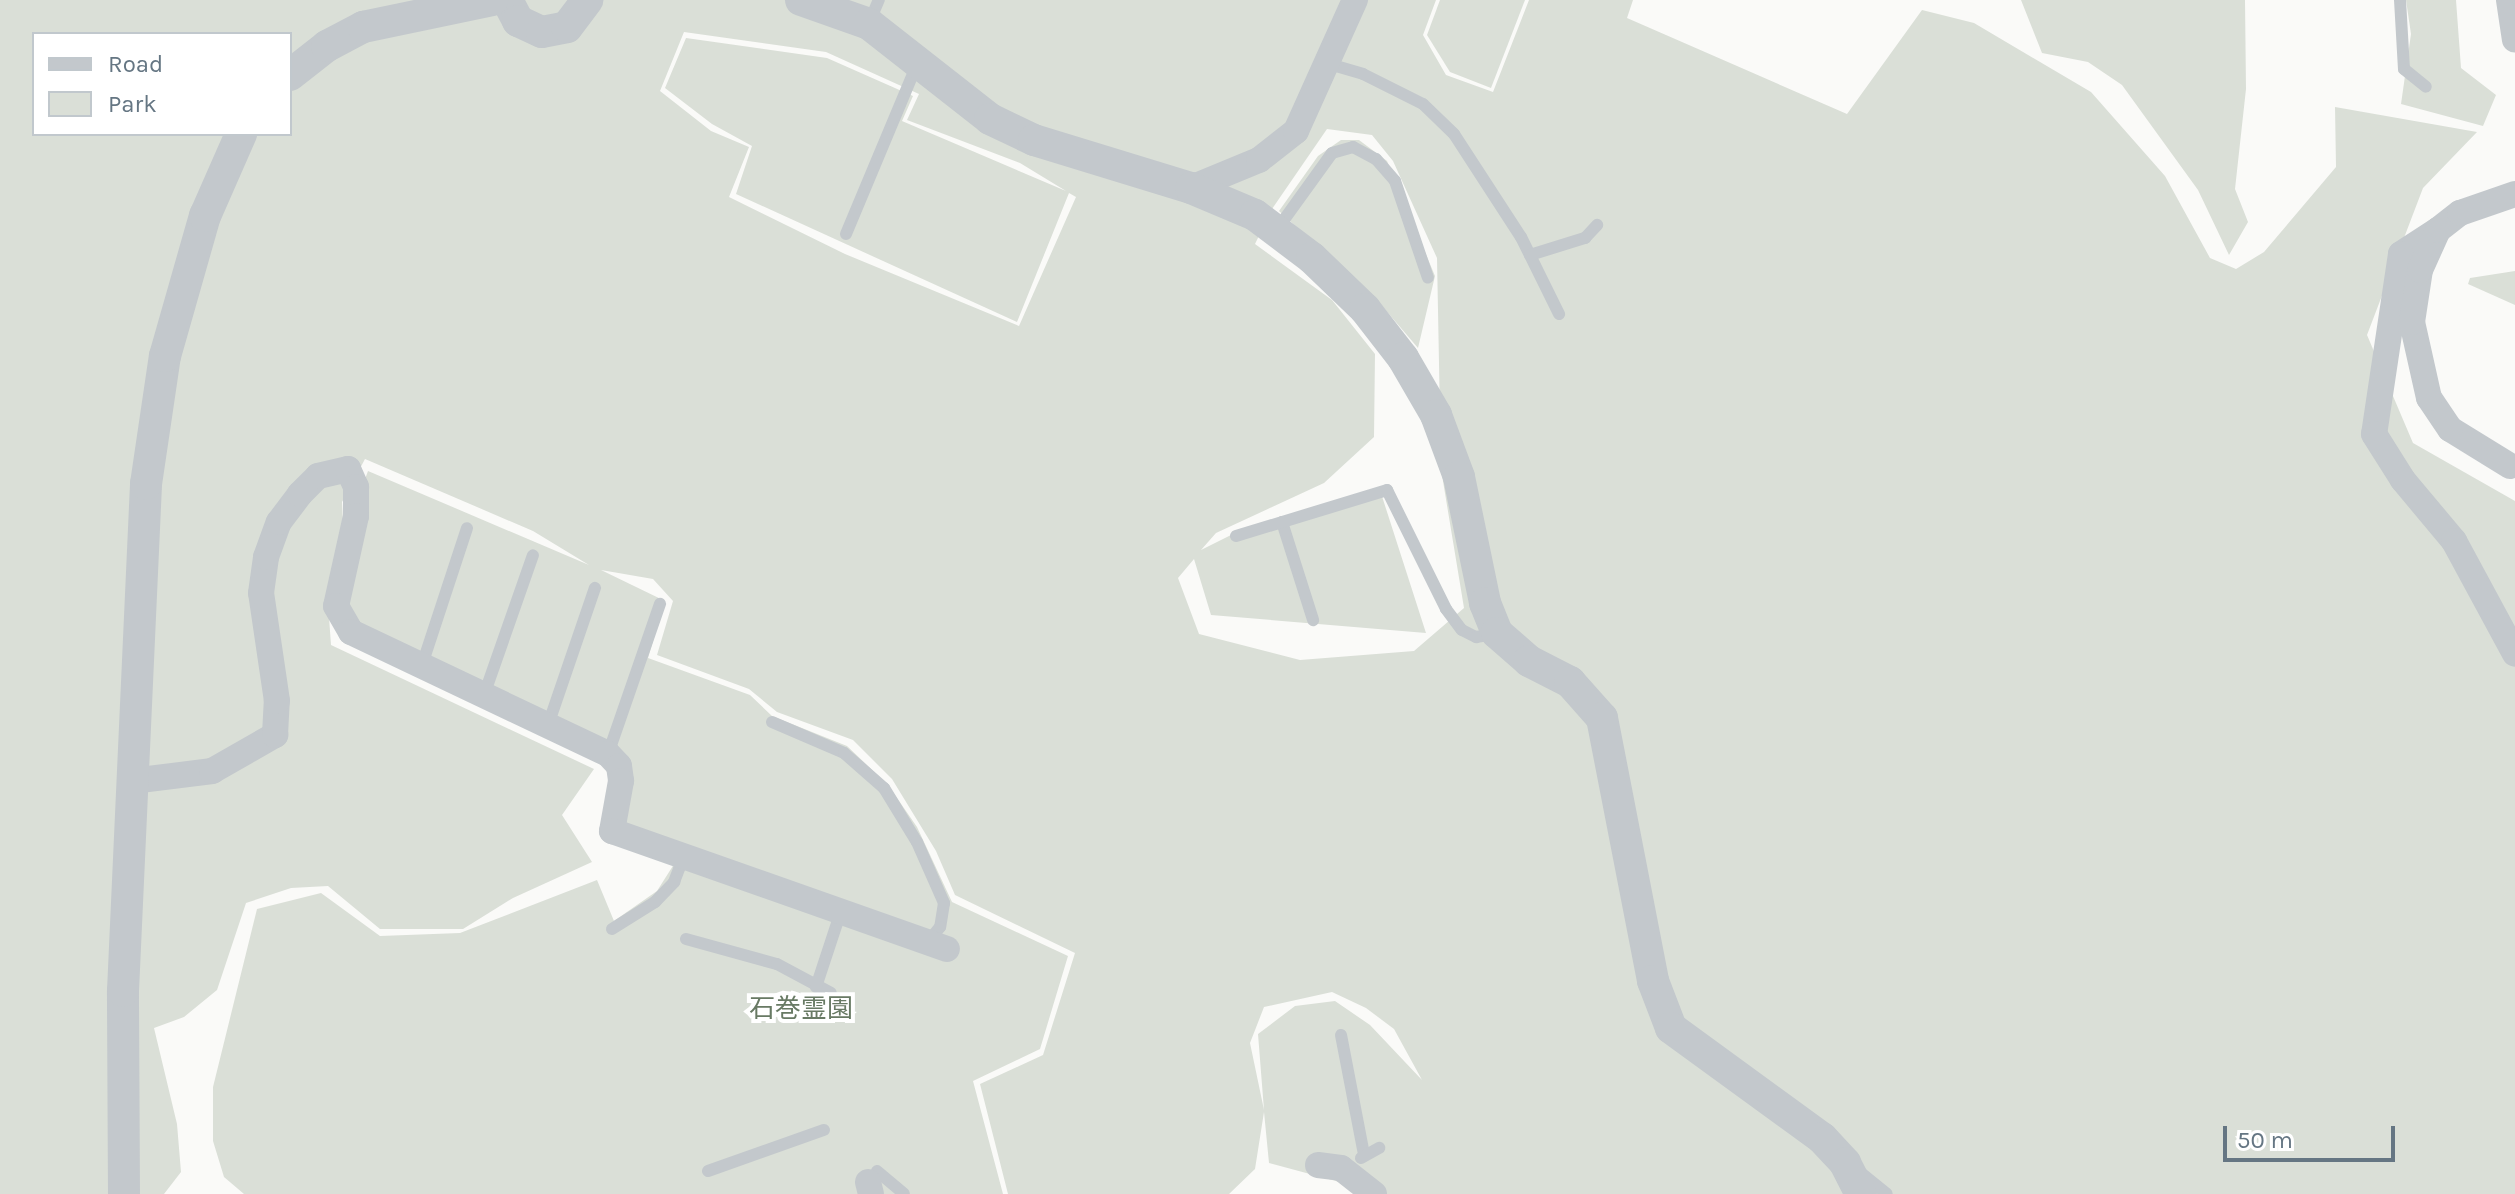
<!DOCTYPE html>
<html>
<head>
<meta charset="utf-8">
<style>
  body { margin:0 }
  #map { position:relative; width:2515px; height:1194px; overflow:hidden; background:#fafaf8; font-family:Karla,"Noto Sans JP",sans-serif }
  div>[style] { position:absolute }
  .green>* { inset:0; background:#dadfd7 }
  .service>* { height:12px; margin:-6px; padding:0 6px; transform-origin:6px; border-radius:6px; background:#c3c8cc }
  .minor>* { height:26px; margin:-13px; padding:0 13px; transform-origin:13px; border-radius:13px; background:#c3c8cc }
  .tertiary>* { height:32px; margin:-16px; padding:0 16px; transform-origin:16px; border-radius:16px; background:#c3c8cc }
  span { translate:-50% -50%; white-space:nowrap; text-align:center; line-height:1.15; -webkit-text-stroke:8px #fff; paint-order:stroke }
  .park-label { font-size:26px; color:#687a64 }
  .legend { position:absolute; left:32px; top:32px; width:260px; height:104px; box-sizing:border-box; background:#fff; border:2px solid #c1c8cd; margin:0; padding:10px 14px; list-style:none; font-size:24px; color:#657683 }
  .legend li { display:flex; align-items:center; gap:16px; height:40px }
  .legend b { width:40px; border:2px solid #c1c8cd }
  .scale { position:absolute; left:2223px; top:1126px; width:172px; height:36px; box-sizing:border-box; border:4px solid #657683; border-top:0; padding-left:10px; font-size:24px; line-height:28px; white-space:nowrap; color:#657683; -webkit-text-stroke:6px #fff; paint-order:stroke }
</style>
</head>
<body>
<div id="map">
  <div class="green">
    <div style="clip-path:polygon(evenodd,0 0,1436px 0,1423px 35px,1446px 75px,1493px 92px,1529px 0,1633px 0,1627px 18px,1847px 114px,1922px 10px,1974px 23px,2091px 92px,2165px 176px,2210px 258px,2236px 269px,2264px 252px,2336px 167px,2335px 107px,2477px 132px,2423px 188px,2367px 335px,2413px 443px,2515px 501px,2515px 1194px,1384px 1194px,1269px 1163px,1264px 1112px,1255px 1169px,1229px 1194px,1008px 1194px,980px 1084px,1043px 1055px,1075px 953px,955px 895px,936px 851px,892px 779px,853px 740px,777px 712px,749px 689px,657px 655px,673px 601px,653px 579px,601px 570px,665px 601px,648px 658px,750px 695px,772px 716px,847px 746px,888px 785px,917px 827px,952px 902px,1068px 956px,1040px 1049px,973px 1081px,1003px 1194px,244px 1194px,224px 1177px,213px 1141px,213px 1087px,257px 909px,321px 893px,380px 936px,460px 933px,597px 880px,614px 921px,657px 891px,676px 861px,602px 836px,613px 782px,607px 763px,353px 641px,328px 603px,331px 645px,594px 769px,562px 815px,592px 862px,513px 898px,463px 929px,380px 929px,328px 886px,291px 888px,246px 903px,217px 990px,184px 1017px,154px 1028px,177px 1124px,181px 1172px,164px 1194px,0 1194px,0 0,684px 32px,826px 52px,919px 94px,907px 120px,1020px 163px,1066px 191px,902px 121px,913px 96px,827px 58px,686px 38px,665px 88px,712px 124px,752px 146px,736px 194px,1017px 322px,1069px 193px,1076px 197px,1019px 326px,845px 254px,729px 197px,749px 147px,711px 131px,660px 91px,684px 32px,0 0,34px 34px,290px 34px,290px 134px,34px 134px,34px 34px,0 0,1327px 129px,1372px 135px,1393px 161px,1437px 258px,1441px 469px,1464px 608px,1414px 651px,1300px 660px,1199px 634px,1178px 578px,1194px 559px,1211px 615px,1426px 633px,1379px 487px,1231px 535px,1201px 550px,1216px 533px,1324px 483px,1374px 437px,1375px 354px,1332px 300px,1255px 244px,1272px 209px,1327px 129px,0 0,365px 459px,533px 531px,589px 565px,368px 471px,351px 517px,343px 522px,342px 502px,365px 459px,0 0,1332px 992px,1366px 1008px,1394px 1029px,1422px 1080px,1370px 1025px,1335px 1001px,1295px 1006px,1258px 1034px,1264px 1110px,1250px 1043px,1264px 1007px,1332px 992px)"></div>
    <div style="clip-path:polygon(1440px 0,1525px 0,1491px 88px,1450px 72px,1427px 35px)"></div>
    <div style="clip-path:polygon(2021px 0,2245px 0,2246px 89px,2235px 189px,2248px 222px,2229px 255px,2198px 190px,2122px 85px,2088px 62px,2042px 53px)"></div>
    <div style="clip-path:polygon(2406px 0,2456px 0,2461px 68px,2496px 95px,2483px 126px,2401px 104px,2411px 34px)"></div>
    <div style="clip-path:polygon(1341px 140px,1359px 140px,1387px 161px,1435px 276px,1418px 348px,1377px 300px,1279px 211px,1318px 156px)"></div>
    <div style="clip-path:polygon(2515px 271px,2515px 305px,2468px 284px,2470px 278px)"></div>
  </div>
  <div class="service">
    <div style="left:2400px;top:0;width:69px;rotate:86.7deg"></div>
    <div style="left:2404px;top:69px;width:28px;rotate:39deg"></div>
    <div style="left:869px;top:23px;width:25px;rotate:-67deg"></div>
    <div style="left:1329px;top:64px;width:35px;rotate:16deg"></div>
    <div style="left:1363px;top:74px;width:67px;rotate:26.6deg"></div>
    <div style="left:1423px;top:104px;width:43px;rotate:44.1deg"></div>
    <div style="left:1454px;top:134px;width:123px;rotate:57deg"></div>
    <div style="left:1521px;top:237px;width:86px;rotate:63.7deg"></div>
    <div style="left:1278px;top:228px;width:92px;rotate:-54.2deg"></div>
    <div style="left:1332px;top:153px;width:22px;rotate:-16deg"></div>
    <div style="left:1353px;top:147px;width:26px;rotate:28deg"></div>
    <div style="left:1376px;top:159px;width:29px;rotate:49deg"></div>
    <div style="left:1395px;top:181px;width:102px;rotate:71.2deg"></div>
    <div style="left:846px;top:234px;width:184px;rotate:-67.3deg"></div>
    <div style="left:1530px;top:255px;width:58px;rotate:-17.2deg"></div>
    <div style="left:1585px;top:238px;width:18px;rotate:-47deg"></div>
    <div style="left:1282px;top:522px;width:103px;rotate:72.4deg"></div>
    <div style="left:1236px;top:536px;width:158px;rotate:-16.9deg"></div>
    <div style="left:1387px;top:490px;width:133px;rotate:63.6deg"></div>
    <div style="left:1446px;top:609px;width:26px;rotate:53deg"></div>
    <div style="left:1462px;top:630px;width:16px;rotate:27deg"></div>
    <div style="left:1476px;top:637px;width:18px;rotate:-9deg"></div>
    <div style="left:422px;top:665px;width:144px;rotate:-71.8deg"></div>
    <div style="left:484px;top:695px;width:148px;rotate:-70.7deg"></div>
    <div style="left:772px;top:722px;width:78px;rotate:23.3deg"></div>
    <div style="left:844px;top:753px;width:53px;rotate:41.2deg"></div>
    <div style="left:884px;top:788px;width:63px;rotate:58.6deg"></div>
    <div style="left:917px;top:842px;width:67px;rotate:66.1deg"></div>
    <div style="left:944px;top:903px;width:24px;rotate:99deg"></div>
    <div style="left:940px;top:927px;width:19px;rotate:129deg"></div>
    <div style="left:548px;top:725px;width:145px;rotate:-71.1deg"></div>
    <div style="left:608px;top:754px;width:159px;rotate:-70.9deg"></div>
    <div style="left:612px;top:929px;width:51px;rotate:-32.1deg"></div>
    <div style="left:655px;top:902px;width:28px;rotate:-46deg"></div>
    <div style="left:674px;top:882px;width:28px;rotate:-69deg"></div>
    <div style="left:686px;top:939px;width:94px;rotate:15.4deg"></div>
    <div style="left:777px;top:964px;width:61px;rotate:28.2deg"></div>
    <div style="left:816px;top:987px;width:80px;rotate:-71.8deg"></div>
    <div style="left:1341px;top:1035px;width:121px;rotate:79.1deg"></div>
    <div style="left:1361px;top:1158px;width:21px;rotate:-29deg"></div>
    <div style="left:708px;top:1171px;width:123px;rotate:-19.5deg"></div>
    <div style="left:877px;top:1171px;width:35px;rotate:40deg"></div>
    <div style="left:1861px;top:1173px;width:33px;rotate:39deg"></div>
  </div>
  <div class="minor">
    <div style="left:2509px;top:0;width:40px;rotate:81.5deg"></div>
    <div style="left:1191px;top:188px;width:74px;rotate:-22.4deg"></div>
    <div style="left:1259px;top:160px;width:47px;rotate:-38.1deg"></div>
    <div style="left:1296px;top:131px;width:144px;rotate:-65.8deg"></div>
    <div style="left:2438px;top:230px;width:44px;rotate:147deg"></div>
    <div style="left:2401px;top:254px;width:182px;rotate:98.5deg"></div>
    <div style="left:2374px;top:434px;width:54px;rotate:57.8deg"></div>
    <div style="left:2403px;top:480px;width:80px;rotate:50.1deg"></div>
    <div style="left:2454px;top:541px;width:128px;rotate:61.6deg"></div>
    <div style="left:2510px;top:466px;width:70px;rotate:-148.3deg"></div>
    <div style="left:2450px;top:429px;width:37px;rotate:-124deg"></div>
    <div style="left:2429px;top:398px;width:78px;rotate:-102.6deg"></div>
    <div style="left:2412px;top:322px;width:53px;rotate:-81.3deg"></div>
    <div style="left:2420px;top:270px;width:44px;rotate:-65.8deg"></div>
    <div style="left:2438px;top:230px;width:28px;rotate:-38deg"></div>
    <div style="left:2460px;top:213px;width:58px;rotate:-19.1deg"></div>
    <div style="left:132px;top:781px;width:81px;rotate:-7.1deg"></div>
    <div style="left:212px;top:771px;width:73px;rotate:-29.7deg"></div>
    <div style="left:275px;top:735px;width:34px;rotate:-87deg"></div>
    <div style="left:277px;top:701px;width:109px;rotate:-98.4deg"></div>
    <div style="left:261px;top:593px;width:36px;rotate:-82deg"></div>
    <div style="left:266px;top:557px;width:37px;rotate:-70deg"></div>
    <div style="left:279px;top:522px;width:35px;rotate:-53deg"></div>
    <div style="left:300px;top:494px;width:25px;rotate:-45deg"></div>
    <div style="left:318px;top:476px;width:31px;rotate:-13deg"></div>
    <div style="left:348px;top:469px;width:20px;rotate:66deg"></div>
    <div style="left:356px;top:487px;width:29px;rotate:90deg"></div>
    <div style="left:356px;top:516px;width:92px;rotate:102.5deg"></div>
    <div style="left:336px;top:606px;width:30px;rotate:60deg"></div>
    <div style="left:351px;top:632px;width:284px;rotate:25.4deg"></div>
    <div style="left:608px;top:754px;width:16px;rotate:47deg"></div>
    <div style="left:619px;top:766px;width:15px;rotate:82deg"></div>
    <div style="left:621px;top:781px;width:51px;rotate:100.2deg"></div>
    <div style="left:612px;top:831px;width:355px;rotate:19.4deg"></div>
    <div style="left:1318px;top:1165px;width:23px;rotate:7deg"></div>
    <div style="left:1341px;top:1168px;width:42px;rotate:38.2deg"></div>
    <div style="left:868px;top:1182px;width:12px;rotate:76deg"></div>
  </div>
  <div class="tertiary">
    <div style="left:507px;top:0;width:24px;rotate:62deg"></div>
    <div style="left:518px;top:21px;width:26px;rotate:25deg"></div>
    <div style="left:542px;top:32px;width:25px;rotate:-11deg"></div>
    <div style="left:567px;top:27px;width:34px;rotate:-53deg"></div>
    <div style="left:801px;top:0;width:72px;rotate:19.4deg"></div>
    <div style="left:869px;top:24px;width:154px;rotate:38.1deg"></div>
    <div style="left:990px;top:119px;width:49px;rotate:25.5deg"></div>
    <div style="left:1034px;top:140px;width:164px;rotate:17deg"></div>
    <div style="left:1191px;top:188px;width:69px;rotate:22.9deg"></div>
    <div style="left:1255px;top:215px;width:71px;rotate:37deg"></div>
    <div style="left:1312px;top:258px;width:74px;rotate:43.9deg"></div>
    <div style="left:1365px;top:309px;width:62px;rotate:52.2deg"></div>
    <div style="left:1403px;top:358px;width:66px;rotate:59.9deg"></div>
    <div style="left:1436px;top:415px;width:66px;rotate:69.6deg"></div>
    <div style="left:1459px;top:477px;width:129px;rotate:78.3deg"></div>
    <div style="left:1485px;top:603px;width:32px;rotate:68deg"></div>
    <div style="left:1497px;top:633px;width:43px;rotate:41.2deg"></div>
    <div style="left:1529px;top:661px;width:46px;rotate:27.1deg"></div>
    <div style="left:1570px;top:682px;width:48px;rotate:48.4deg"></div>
    <div style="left:1602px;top:718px;width:268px;rotate:79deg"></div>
    <div style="left:1653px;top:981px;width:50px;rotate:69deg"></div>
    <div style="left:1671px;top:1028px;width:187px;rotate:36.1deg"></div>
    <div style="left:1822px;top:1138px;width:34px;rotate:47deg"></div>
    <div style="left:1845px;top:1163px;width:35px;rotate:63deg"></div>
    <div style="left:290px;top:75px;width:47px;rotate:-38.1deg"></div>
    <div style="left:327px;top:46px;width:41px;rotate:-27.8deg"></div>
    <div style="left:363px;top:27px;width:132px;rotate:-11.8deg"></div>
    <div style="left:124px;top:1194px;width:203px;rotate:-90.3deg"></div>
    <div style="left:123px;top:991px;width:508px;rotate:-87.4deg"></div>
    <div style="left:146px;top:484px;width:129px;rotate:-81.6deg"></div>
    <div style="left:165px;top:356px;width:146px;rotate:-74.1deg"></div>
    <div style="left:205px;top:216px;width:90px;rotate:-66.3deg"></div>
  </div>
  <div class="park-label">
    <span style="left:801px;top:1009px">石巻霊園</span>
  </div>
  <ul class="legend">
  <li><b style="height:10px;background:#c3c8cc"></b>Road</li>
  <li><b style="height:22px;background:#dadfd7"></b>Park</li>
  </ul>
  <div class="scale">50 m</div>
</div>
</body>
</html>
